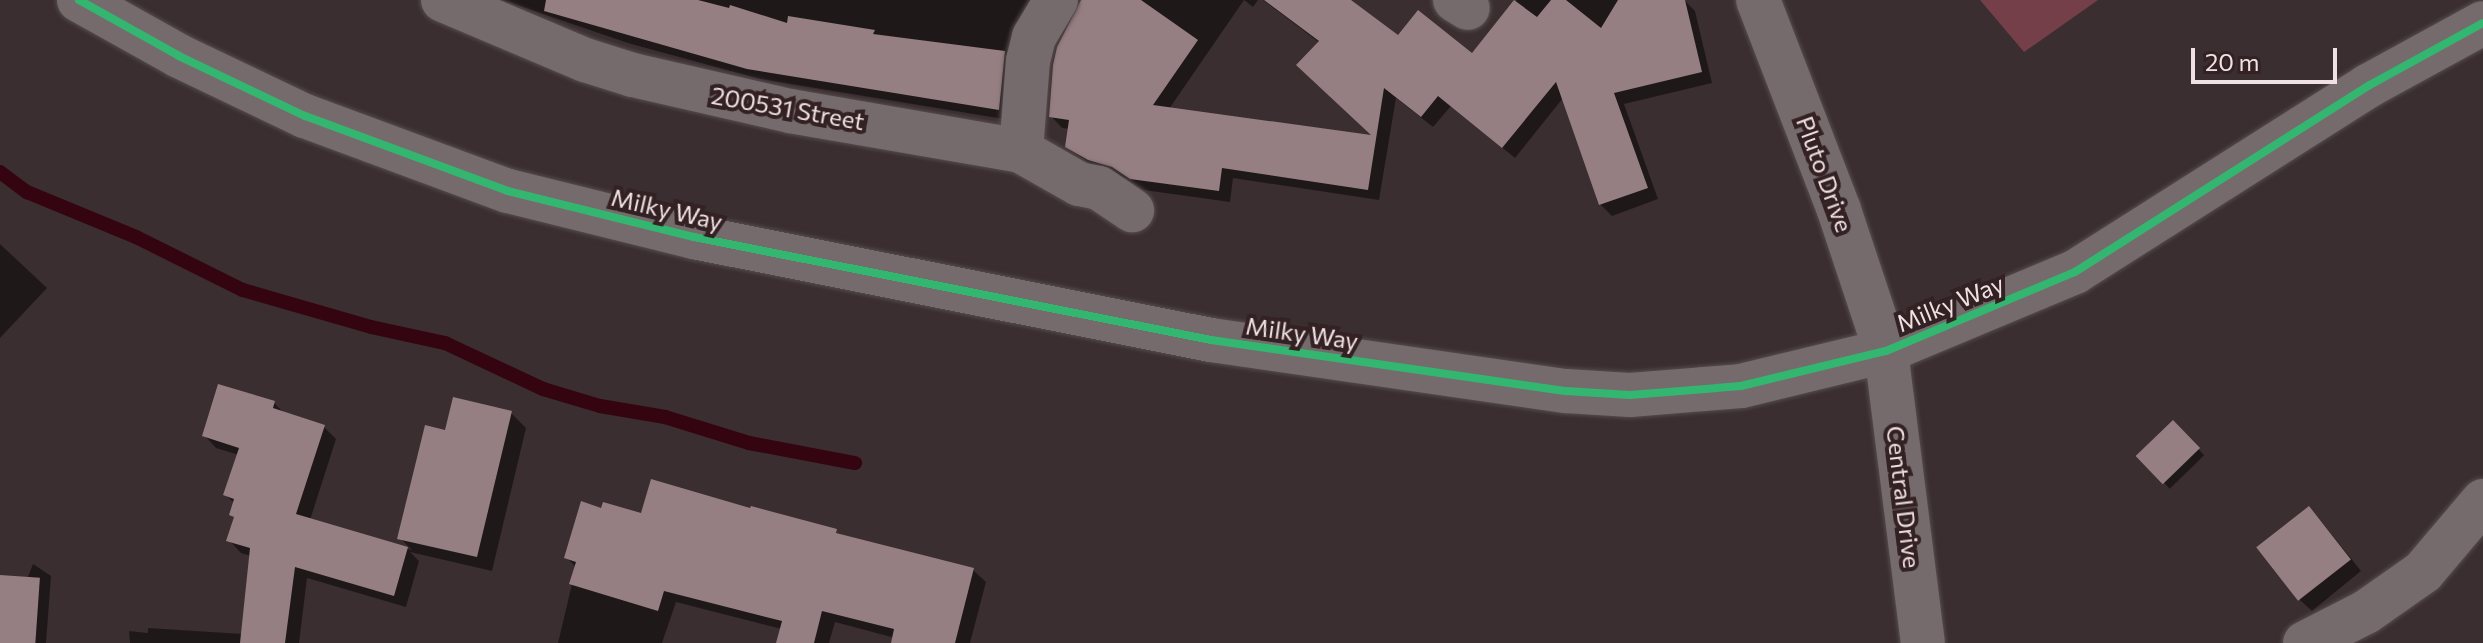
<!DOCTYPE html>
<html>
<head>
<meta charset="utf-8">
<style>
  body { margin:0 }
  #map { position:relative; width:2483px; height:643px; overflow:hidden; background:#3a2e30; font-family:Commissioner,sans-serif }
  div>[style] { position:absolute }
  .green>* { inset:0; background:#743f49 }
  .shadow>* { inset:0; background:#0007; transform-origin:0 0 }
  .stream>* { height:14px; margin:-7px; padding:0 7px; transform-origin:7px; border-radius:7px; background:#350411 }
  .building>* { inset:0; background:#967f82; transform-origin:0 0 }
  .roads { filter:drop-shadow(0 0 2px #564c4d) drop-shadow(0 0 2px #564c4d) }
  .minor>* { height:44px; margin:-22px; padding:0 22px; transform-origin:22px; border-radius:22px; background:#756b6d }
  .cycleway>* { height:8px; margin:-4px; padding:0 4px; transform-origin:4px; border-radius:4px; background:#33b770 }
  span { translate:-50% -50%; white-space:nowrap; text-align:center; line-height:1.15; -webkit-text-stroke:8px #332123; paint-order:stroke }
  .street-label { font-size:24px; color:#f0e2e4 }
  .scale { position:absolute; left:2191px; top:48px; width:146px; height:36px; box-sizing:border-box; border:4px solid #f0e2e4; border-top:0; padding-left:10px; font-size:24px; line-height:28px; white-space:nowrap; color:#f0e2e4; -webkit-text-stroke:6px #332123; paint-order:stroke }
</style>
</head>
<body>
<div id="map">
  <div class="green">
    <div style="clip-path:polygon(1980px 0,2098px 0,2024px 52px)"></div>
  </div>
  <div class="shadow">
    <div style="clip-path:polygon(502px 0,1045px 0,1010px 120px,760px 79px,628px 43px)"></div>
    <div style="clip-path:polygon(1081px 0,1258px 0,1253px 7px,1244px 0,1169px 109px,1375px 138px,1320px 43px,1263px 0,1348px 0,1399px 38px,1472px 56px,1517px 0,1684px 0,1695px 11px,1712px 83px,1624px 104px,1658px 199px,1612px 216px,1600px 204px,1563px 98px,1515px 158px,1451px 106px,1433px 127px,1396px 98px,1379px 200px,1233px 178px,1230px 202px,1144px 190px,1126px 178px,1101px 171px,1067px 147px,1070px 129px,1062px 128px,1051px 116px)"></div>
    <div style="clip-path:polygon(0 244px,47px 288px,0 338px)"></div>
    <div style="clip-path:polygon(274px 403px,285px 414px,324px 427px,336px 439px,310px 520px,412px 550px,400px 538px,446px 433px,511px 413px,526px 428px,492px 571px,410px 552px,419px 561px,406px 607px,307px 578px,299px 643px,130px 643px,129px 631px,148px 633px,148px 628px,243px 634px,251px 556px,241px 553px,229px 540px,236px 519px,232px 515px,235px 504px,226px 495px,239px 455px,216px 448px,204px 435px)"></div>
    <div style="left:2173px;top:423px;width:45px;height:48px;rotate:46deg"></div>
    <div style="clip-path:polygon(603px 511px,642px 516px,751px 511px,973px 570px,986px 582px,970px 643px,893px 643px,895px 638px,835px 622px,829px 643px,778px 643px,782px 629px,676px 602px,662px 643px,558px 643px,576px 567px,566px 557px)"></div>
    <div style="clip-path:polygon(2320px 520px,2361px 571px,2312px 611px,2300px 600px)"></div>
    <div style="clip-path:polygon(33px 564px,51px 576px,46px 643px,0 643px,0 577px,27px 579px)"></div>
  </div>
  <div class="stream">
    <div style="left:0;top:172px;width:34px;rotate:37deg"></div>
    <div style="left:27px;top:192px;width:118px;rotate:22.4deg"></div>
    <div style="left:136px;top:237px;width:119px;rotate:26.4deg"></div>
    <div style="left:243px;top:290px;width:133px;rotate:16.1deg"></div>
    <div style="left:371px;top:327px;width:76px;rotate:12.2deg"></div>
    <div style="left:445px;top:343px;width:108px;rotate:25.1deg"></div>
    <div style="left:543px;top:389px;width:59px;rotate:16.6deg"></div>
    <div style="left:600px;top:406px;width:66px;rotate:9.6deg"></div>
    <div style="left:665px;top:417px;width:88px;rotate:17.2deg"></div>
    <div style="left:749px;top:443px;width:108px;rotate:10.7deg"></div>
  </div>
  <div class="building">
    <div style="clip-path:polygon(546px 0,698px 0,729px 8px,730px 5px,787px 23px,788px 16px,875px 30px,873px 34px,1005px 51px,999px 110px,747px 69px,544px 11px)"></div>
    <div style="clip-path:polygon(1081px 0,1141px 0,1198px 40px,1153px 105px,1371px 135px,1296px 65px,1319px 41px,1264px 0,1351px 0,1398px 35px,1418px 10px,1472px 53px,1514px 0,1537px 17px,1551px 0,1566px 0,1601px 28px,1618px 0,1685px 0,1702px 72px,1614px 93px,1648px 188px,1599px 205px,1556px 82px,1502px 148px,1438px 96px,1421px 117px,1384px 88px,1368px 190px,1222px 168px,1219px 191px,1130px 179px,1112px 167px,1088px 160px,1065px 147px,1069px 120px,1049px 117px,1053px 65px,1057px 47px)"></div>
    <div style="clip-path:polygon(218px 384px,275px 401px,273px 408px,325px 425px,296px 514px,408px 547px,394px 596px,295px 567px,285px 643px,240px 643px,250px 548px,226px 541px,234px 517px,229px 515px,234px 499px,223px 495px,239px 448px,202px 436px)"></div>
    <div style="clip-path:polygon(453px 397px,512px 411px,477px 557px,397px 539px,425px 425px,445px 430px)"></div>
    <div style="left:2173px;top:420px;width:39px;height:52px;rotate:46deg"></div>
    <div style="clip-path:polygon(651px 479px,750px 508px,751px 506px,837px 529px,836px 533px,974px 568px,955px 643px,891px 643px,894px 629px,822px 611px,814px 643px,776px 643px,782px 621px,664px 591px,658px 611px,569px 584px,576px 562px,564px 558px,581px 501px,601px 508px,603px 502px,641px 513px)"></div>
    <div style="left:2309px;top:506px;width:68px;height:67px;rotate:52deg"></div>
    <div style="left:0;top:575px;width:40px;height:68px;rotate:4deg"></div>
  </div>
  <div class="roads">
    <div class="minor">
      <div style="left:79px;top:0;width:115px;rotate:29.2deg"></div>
      <div style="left:179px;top:56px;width:140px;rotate:25.5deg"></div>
      <div style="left:305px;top:116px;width:216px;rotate:20.3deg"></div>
      <div style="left:508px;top:191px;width:192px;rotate:13.9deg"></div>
      <div style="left:694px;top:237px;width:527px;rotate:11.27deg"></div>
      <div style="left:1211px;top:340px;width:359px;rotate:8.2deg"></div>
      <div style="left:1566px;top:391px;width:64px;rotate:3.6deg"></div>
      <div style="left:1630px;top:395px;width:111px;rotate:-4.6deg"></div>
      <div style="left:1741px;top:386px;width:149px;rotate:-13.6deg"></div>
      <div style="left:1886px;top:351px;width:205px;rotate:-22.7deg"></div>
      <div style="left:2075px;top:272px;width:347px;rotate:-32.4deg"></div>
      <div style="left:2368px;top:86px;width:131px;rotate:-28.7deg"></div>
      <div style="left:443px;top:0;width:154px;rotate:22.9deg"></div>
      <div style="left:585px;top:60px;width:50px;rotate:17.4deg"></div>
      <div style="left:633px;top:75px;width:161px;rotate:12.9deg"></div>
      <div style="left:790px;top:111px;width:234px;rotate:9.8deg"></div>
      <div style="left:1021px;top:151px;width:67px;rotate:29.6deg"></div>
      <div style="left:1079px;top:184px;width:20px;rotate:11deg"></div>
      <div style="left:1099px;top:188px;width:40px;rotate:34deg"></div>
      <div style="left:1455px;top:0;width:15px;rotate:32deg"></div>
      <div style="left:1758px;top:0;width:225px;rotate:68.9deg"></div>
      <div style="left:1839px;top:210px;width:149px;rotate:71.6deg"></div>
      <div style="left:1886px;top:351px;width:294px;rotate:82.8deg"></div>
      <div style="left:1021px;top:151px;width:90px;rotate:-85.6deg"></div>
      <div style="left:1028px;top:61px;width:25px;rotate:-76deg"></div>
      <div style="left:1034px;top:37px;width:43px;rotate:-59.3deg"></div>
      <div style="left:2305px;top:643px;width:68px;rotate:-26.9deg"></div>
      <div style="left:2366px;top:612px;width:70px;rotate:-35.1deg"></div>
      <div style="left:2423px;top:572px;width:93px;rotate:-49.8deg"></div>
    </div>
  </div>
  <div class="cycleway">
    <div style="left:79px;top:0;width:115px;rotate:29.2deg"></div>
    <div style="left:179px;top:56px;width:140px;rotate:25.5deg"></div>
    <div style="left:305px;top:116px;width:216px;rotate:20.3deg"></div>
    <div style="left:508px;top:191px;width:192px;rotate:13.9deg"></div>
    <div style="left:694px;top:237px;width:527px;rotate:11.27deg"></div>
    <div style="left:1211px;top:340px;width:359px;rotate:8.2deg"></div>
    <div style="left:1566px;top:391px;width:64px;rotate:3.6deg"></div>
    <div style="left:1630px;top:395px;width:111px;rotate:-4.6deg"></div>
    <div style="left:1741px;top:386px;width:149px;rotate:-13.6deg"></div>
    <div style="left:1886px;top:351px;width:205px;rotate:-22.7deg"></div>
    <div style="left:2075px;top:272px;width:347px;rotate:-32.4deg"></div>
    <div style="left:2368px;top:86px;width:131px;rotate:-28.7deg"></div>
  </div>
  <div class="street-label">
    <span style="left:788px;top:108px;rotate:10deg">200531 Street</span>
    <span style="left:1825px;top:174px;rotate:70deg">Pluto Drive</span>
    <span style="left:667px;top:209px;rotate:13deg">Milky Way</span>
    <span style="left:1950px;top:303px;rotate:-22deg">Milky Way</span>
    <span style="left:1302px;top:333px;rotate:8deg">Milky Way</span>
    <span style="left:1904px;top:497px;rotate:83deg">Central Drive</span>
  </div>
  <div class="scale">20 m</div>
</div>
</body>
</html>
